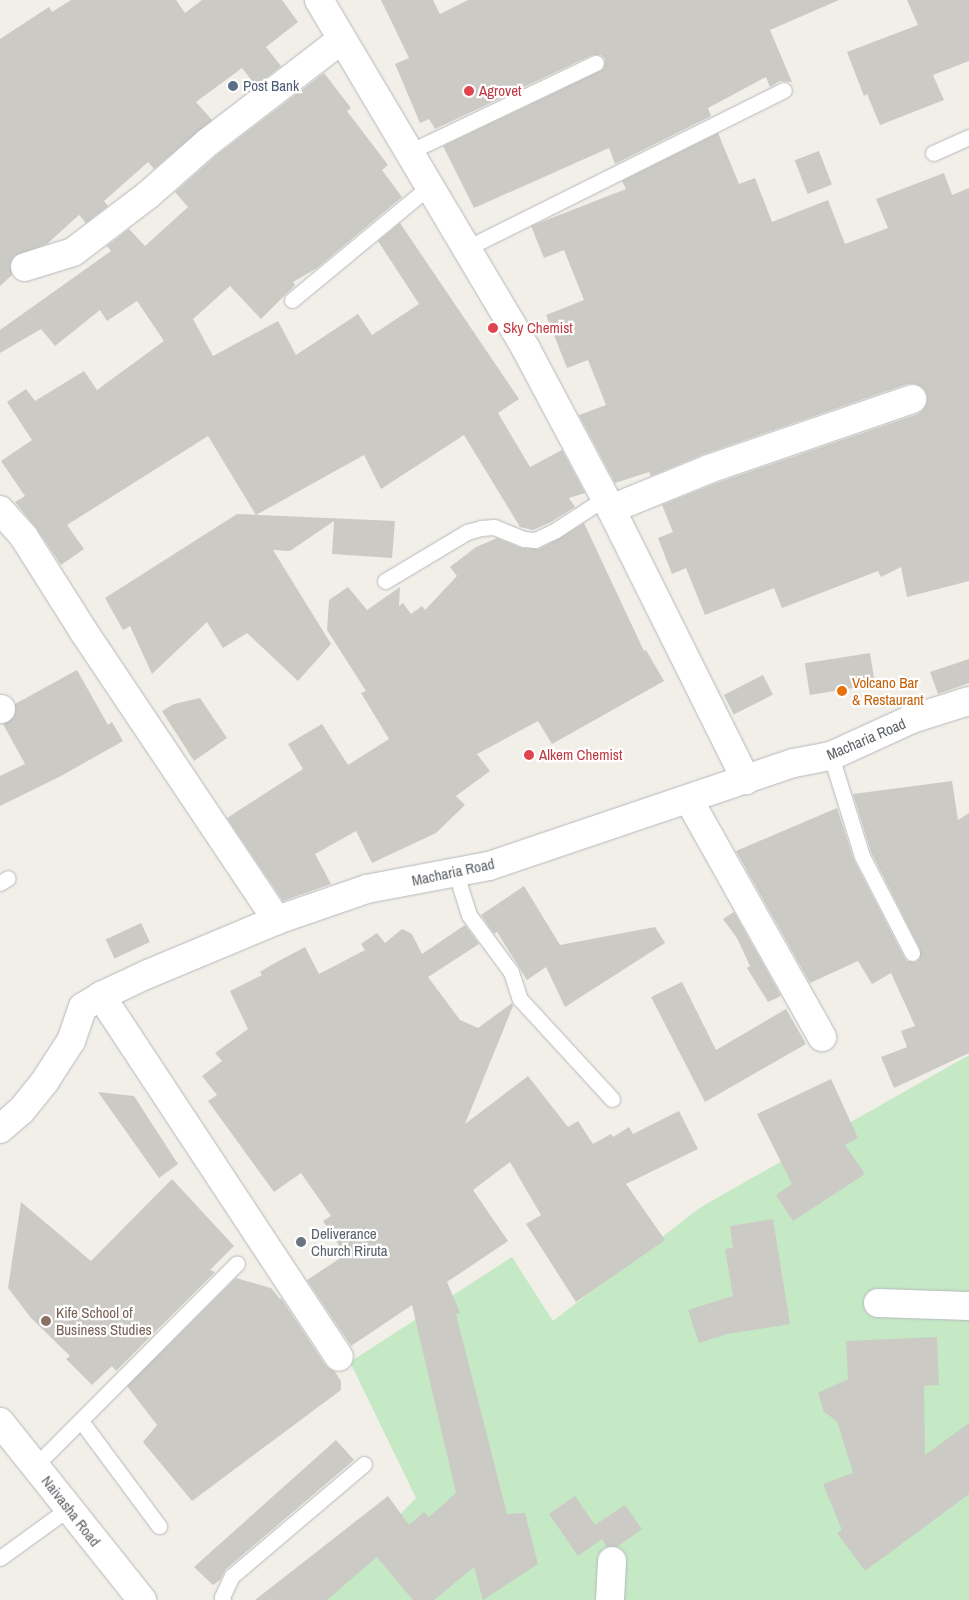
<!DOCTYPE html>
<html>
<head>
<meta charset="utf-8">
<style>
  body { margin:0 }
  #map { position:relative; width:969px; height:1600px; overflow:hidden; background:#f1efe8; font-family:"Archivo Narrow",sans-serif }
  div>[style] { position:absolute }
  .green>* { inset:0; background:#c5e8c5 }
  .building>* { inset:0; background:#cccac5; transform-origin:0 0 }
  .roads { filter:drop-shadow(0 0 1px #b5b8bc) drop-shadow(0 0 1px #b5b8bc) }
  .lane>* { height:15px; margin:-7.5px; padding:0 7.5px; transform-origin:7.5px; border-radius:7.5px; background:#fff }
  .street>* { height:28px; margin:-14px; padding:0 14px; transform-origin:14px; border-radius:14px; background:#fff }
  .secondary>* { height:28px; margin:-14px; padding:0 14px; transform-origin:14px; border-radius:14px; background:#fff }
  .dots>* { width:14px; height:14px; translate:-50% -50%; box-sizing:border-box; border:2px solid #fff; border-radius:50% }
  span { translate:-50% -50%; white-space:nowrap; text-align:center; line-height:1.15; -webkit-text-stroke:4.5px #fff; paint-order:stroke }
  .service-label { font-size:15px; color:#4e5e75 }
  .left { translate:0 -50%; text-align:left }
  .health-label { font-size:15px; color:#be3a42 }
  .food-label { font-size:15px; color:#c56008 }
  .street-label { font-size:15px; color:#5f6368 }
  .worship-label { font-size:15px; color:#5b616d }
  .education-label { font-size:15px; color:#785e54 }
</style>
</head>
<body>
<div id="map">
  <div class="green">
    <div style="clip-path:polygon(969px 1055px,969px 1600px,316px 1600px,416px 1498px,350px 1362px,512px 1257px,553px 1321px,701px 1207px)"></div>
  </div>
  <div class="building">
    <div style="clip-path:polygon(71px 0,176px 0,185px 13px,202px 0,282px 0,298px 22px,266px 47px,281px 66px,256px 86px,242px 68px,196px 102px,212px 120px,154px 169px,148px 162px,104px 201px,108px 206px,86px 223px,79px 215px,47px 244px,14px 256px,10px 264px,12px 275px,0 286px,0 39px,49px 7px,52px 12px)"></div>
    <div style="clip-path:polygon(381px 0,433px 0,440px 14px,468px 0,839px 0,770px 30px,792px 82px,780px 81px,770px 87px,766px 77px,708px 108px,711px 116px,615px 164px,609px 148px,474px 208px,443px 146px,600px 71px,604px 68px,605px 59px,601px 55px,592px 55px,435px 129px,429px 119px,420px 123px,395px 64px,409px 58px)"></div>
    <div style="clip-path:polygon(907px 0,969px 0,969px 61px,933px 75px,944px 100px,880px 125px,867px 94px,864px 96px,847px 52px,918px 25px)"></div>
    <div style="clip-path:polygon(324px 73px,351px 108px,347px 111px,388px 165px,382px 170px,402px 197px,317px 268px,293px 282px,295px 285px,261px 319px,230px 286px,193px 319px,213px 356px,278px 321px,296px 355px,358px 314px,372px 335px,419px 304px,378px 241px,400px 223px,519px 399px,498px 413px,530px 467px,562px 450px,585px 493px,569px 498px,575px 507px,551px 522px,533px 530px,520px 527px,464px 435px,381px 489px,364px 455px,256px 515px,208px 436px,67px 525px,84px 549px,61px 565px,37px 529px,15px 502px,25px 496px,1px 461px,32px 440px,7px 402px,26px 389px,35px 401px,84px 371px,97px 390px,164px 341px,137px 301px,107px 321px,100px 310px,55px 346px,41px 329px,0 353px,0 330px,111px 251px,107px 246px,129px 229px,145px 246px,188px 207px,175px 192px,218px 154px)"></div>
    <div style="clip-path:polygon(718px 133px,739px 184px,755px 178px,772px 222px,828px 200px,845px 244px,888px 228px,876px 199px,944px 173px,952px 195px,969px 188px,969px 581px,907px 597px,901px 567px,881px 577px,878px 571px,782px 608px,774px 588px,705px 615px,686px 568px,672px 574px,658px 538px,673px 532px,662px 505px,714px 484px,918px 414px,923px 410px,927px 402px,927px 394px,923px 388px,915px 384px,907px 384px,704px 454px,651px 476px,649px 472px,615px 483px,579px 415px,606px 405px,588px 360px,567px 368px,546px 315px,584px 300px,564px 250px,544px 258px,531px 226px,626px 189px,622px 181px)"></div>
    <div style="left:819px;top:151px;width:36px;height:26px;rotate:69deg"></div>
    <div style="clip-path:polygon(237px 514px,395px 521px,392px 558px,332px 554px,334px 521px,290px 551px,273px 550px,331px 644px,298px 681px,247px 633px,223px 648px,207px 622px,152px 674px,130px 626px,123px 630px,105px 598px)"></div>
    <div style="clip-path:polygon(584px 523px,644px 651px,646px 650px,664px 681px,552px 744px,538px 721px,477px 754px,490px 771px,456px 796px,465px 805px,436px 833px,372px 863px,356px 831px,315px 854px,331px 884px,283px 901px,227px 818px,303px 769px,288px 744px,322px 724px,348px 765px,389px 739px,361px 693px,366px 691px,327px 630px,329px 600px,348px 587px,367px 610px,400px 587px,399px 606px,403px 603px,411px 614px,422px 606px,425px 610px,457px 576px,450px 567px,476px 547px,497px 538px,521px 548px,539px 549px,560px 538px)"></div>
    <div style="left:870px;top:653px;width:32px;height:66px;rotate:81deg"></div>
    <div style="clip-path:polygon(969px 659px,969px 683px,938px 694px,930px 672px)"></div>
    <div style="clip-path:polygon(77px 670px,108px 725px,112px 722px,123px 741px,61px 776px,0 806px,0 776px,25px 764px,3px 724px,14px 717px,15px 704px)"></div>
    <div style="left:763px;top:675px;width:22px;height:44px;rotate:63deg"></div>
    <div style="clip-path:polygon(200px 698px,227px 738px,194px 761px,162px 711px,174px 704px)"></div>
    <div style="clip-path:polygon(952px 781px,958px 820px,969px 813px,969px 1053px,894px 1088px,881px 1057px,907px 1047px,901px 1031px,915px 1026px,891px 973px,872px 984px,858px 961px,810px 983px,736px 851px,837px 808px,854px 860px,904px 957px,907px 961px,916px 962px,920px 958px,920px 949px,871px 852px,853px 794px)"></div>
    <div style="clip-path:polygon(524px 886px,560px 945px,655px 927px,665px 943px,565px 1007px,546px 967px,527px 980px,497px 932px,494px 934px,481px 915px)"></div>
    <div style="clip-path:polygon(734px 912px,781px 996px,768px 1002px,747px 968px,750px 966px,737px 938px,723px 919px)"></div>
    <div style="left:141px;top:923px;width:21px;height:39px;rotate:65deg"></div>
    <div style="clip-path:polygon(465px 925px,479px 944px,428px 977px,460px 1020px,478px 1028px,512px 1003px,513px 1006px,465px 1124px,528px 1076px,568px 1127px,578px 1121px,593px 1144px,611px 1134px,613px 1137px,629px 1127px,633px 1134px,679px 1111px,698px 1149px,626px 1184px,665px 1240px,576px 1302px,526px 1224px,541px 1215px,510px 1162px,473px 1190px,508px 1241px,447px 1282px,460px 1313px,456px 1314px,507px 1514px,525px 1513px,538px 1564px,483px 1600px,474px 1567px,434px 1600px,413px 1600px,377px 1557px,327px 1600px,255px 1600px,388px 1496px,409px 1525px,424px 1512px,429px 1517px,456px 1493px,412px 1305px,351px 1346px,307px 1280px,345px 1255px,323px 1221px,331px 1216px,301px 1173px,274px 1192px,208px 1101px,217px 1095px,202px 1076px,222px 1061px,215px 1053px,248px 1029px,230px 991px,262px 975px,260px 972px,273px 964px,305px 947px,319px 974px,365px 950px,361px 944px,377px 933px,385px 943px,402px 929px,412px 934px,422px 954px)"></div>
    <div style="clip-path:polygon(682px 982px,716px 1050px,786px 1009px,806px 1044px,705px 1102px,651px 997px)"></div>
    <div style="clip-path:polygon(831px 1079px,858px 1138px,845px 1145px,865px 1174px,793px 1221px,776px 1195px,792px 1184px,757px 1114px)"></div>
    <div style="clip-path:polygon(98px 1092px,134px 1096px,178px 1164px,159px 1178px)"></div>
    <div style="clip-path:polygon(172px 1179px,234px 1246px,210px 1270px,215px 1272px,116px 1371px,112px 1366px,92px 1385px,66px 1359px,70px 1356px,31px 1318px,8px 1288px,21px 1202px,91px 1261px)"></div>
    <div style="clip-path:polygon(773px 1219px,790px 1324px,727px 1334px,699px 1343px,688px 1310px,733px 1296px,725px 1249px,733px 1248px,730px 1226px)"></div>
    <div style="clip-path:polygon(236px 1278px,271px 1288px,280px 1299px,281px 1298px,326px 1366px,335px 1372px,341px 1381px,341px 1390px,192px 1501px,143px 1442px,157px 1425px,127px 1386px)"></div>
    <div style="clip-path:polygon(937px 1337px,939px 1385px,924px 1386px,925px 1455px,969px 1423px,969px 1494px,865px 1571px,837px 1533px,842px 1530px,823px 1484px,853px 1473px,837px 1421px,824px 1412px,818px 1393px,848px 1379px,846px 1341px)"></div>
    <div style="clip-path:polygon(336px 1440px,354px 1460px,226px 1569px,220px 1580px,213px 1585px,194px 1567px)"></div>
    <div style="clip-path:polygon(575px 1496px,595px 1525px,625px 1505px,642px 1529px,617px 1547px,607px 1547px,602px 1539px,578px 1556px,549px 1514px)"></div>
  </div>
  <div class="roads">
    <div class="lane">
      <div style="left:409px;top:152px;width:207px;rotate:-25.5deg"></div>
      <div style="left:933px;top:153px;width:39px;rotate:-24deg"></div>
      <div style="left:467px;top:248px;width:354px;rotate:-26.5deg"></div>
      <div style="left:292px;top:300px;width:179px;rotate:-39.6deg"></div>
      <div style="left:385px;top:581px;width:96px;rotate:-30.9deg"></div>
      <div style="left:467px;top:532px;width:15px;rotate:-16deg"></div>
      <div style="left:481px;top:528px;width:13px;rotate:-4deg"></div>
      <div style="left:494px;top:527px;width:32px;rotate:22deg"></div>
      <div style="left:524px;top:539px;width:11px;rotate:5deg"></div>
      <div style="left:535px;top:540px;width:23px;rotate:-25deg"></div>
      <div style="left:556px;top:530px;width:59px;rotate:-33.1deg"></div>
      <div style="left:831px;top:756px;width:105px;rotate:72.8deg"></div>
      <div style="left:862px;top:856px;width:109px;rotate:62.7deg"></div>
      <div style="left:456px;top:874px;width:43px;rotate:72.4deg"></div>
      <div style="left:469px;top:915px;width:71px;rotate:53.6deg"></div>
      <div style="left:511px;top:972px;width:28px;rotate:72deg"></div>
      <div style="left:520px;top:999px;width:136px;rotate:47.4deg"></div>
      <div style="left:0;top:883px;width:9px;rotate:-32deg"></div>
      <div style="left:81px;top:1421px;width:131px;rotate:53.4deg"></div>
      <div style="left:35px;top:1466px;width:286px;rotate:-45.1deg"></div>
      <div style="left:0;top:1558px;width:85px;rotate:-35.9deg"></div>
      <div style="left:223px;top:1600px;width:3px;rotate:-108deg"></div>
      <div style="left:222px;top:1597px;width:23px;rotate:-65deg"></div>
      <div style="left:232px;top:1576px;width:173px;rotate:-40.3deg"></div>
    </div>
    <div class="street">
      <div style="left:319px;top:0;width:406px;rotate:59.3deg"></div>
      <div style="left:526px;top:349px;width:181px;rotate:62deg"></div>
      <div style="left:611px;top:509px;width:303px;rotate:63.5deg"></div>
      <div style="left:25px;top:267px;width:50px;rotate:-17.4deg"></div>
      <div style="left:73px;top:252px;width:96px;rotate:-37.3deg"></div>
      <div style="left:149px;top:194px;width:79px;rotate:-41.4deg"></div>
      <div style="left:208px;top:142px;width:168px;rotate:-37.5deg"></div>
      <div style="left:611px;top:509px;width:106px;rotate:-22.2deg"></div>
      <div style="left:709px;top:469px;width:215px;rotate:-19deg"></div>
      <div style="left:0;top:510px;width:36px;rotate:48deg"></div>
      <div style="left:24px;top:537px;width:112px;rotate:57.7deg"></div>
      <div style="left:84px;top:632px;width:347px;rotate:56.2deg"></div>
      <div style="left:0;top:709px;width:1px"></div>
      <div style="left:689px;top:800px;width:272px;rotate:60.7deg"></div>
      <div style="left:101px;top:996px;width:432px;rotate:56.6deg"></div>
      <div style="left:0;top:1129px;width:28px;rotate:-41deg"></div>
      <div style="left:21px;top:1111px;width:38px;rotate:-51deg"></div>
      <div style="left:45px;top:1081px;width:48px;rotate:-57deg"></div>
      <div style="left:71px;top:1041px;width:36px;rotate:-71deg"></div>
      <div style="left:83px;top:1007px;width:21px;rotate:-31deg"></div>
      <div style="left:101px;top:996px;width:52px;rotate:-25.1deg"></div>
      <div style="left:148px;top:974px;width:140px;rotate:-22.7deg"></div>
      <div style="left:277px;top:920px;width:95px;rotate:-19deg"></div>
      <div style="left:367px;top:889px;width:124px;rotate:-10.7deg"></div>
      <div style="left:489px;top:866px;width:322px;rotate:-18.7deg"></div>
      <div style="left:794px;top:763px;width:38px;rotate:-11deg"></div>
      <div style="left:831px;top:756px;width:89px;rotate:-24.6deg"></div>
      <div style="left:912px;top:719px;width:60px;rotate:-17.5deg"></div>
      <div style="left:878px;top:1303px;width:91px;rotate:1.9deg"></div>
      <div style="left:610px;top:1600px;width:39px;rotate:-87deg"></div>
    </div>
    <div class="secondary">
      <div style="left:0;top:1422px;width:228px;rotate:51.4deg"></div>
    </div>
  </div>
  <div class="dots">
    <div style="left:233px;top:86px;background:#5c6f8a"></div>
    <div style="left:469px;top:91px;background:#e0444e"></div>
    <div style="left:493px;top:328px;background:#e0444e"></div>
    <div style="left:842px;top:691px;background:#e8710a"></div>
    <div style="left:529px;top:755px;background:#e0444e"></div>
    <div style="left:301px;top:1242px;background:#6b7280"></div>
    <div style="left:46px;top:1321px;background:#8d6e63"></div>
  </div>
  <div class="service-label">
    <span class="left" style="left:243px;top:86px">Post Bank</span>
  </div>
  <div class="health-label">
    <span class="left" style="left:479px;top:91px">Agrovet</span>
    <span class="left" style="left:503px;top:328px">Sky Chemist</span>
    <span class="left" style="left:539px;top:755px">Alkem Chemist</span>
  </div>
  <div class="food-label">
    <span class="left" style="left:852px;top:691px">Volcano Bar<br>&amp; Restaurant</span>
  </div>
  <div class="street-label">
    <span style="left:866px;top:739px;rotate:-23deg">Macharia Road</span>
    <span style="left:453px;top:872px;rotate:-12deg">Macharia Road</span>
    <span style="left:71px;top:1511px;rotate:52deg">Naivasha Road</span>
  </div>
  <div class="worship-label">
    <span class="left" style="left:311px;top:1242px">Deliverance<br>Church Riruta</span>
  </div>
  <div class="education-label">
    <span class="left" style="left:56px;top:1321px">Kife School of<br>Business Studies</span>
  </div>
</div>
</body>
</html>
